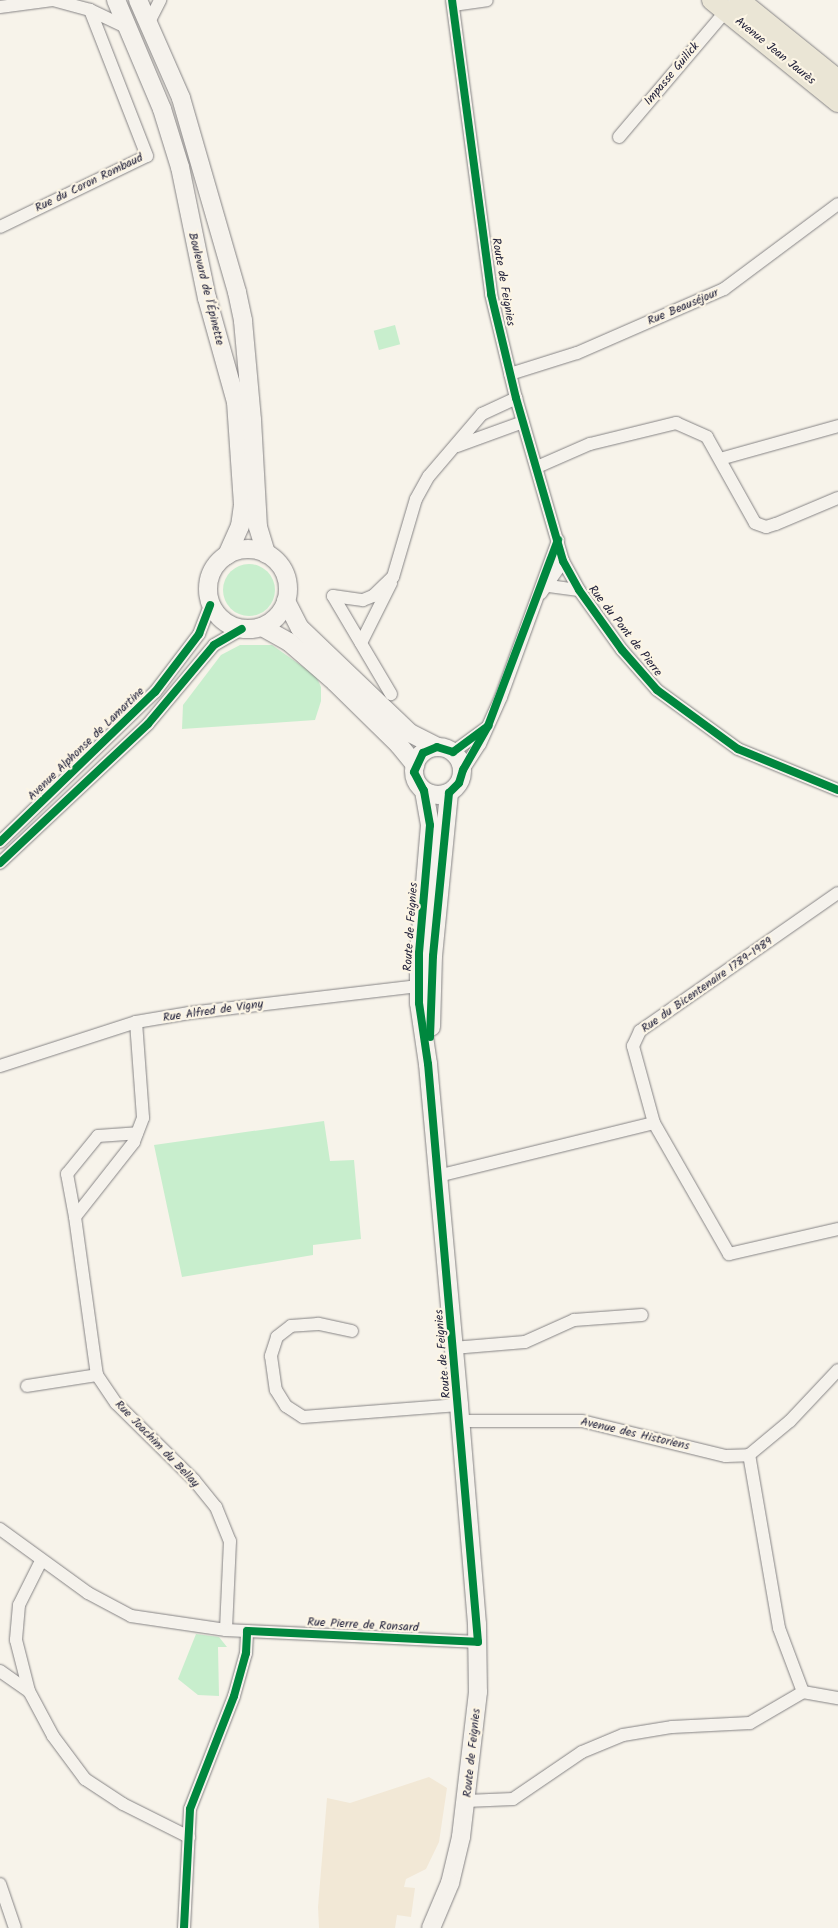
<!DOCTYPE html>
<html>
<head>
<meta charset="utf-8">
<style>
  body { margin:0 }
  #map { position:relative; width:838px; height:1928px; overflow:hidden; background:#f7f3ea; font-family:Kalam,sans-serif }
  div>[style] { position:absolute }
  .built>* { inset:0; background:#f2e8d6 }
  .green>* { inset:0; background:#c8eecd; transform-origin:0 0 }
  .round { border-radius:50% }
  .roads { filter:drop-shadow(0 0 1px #868485) drop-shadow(0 0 1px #868485) }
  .street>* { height:12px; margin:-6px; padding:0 6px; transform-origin:6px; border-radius:6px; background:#f5f2ec }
  .secondary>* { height:18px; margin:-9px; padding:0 9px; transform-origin:9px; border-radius:9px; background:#f5f2ec }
  .secondary>.ring { margin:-9px; padding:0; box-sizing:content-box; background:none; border:18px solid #f5f2ec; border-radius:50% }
  .primary>* { height:20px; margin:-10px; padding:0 10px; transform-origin:10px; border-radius:10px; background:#eae5d5 }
  .cycleway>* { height:8px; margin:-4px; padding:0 4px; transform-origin:4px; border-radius:4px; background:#00873e }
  span { translate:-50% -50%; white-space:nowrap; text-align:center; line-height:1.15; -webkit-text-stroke:4.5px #fcf5e5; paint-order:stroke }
  .street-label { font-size:12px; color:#22223b }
</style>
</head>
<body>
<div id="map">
  <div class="built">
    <div style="clip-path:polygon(429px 1777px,447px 1788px,439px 1842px,426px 1869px,406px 1879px,404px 1887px,415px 1888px,411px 1917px,397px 1915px,395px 1928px,319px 1928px,318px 1907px,327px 1798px,350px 1803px)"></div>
  </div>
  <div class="green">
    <div style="left:395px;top:325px;width:20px;height:22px;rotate:75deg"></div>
    <div class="round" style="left:223px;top:564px;width:52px;height:52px"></div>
    <div style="clip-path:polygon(240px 645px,272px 645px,316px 676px,321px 687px,321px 701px,315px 720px,182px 729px,183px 705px,221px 655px)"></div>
    <div style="clip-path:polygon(324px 1121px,330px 1161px,354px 1160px,361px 1239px,313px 1245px,313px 1255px,182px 1277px,154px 1145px)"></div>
    <div style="clip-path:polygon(196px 1634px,219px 1637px,227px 1647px,218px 1647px,219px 1696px,198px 1695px,178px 1679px)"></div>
  </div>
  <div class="roads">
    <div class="street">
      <div style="left:53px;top:0;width:38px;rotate:15deg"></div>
      <div style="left:90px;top:10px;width:44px;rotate:25.4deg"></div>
      <div style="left:452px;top:0;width:297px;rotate:82.4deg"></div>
      <div style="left:491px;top:294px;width:107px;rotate:76.5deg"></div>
      <div style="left:516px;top:398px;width:170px;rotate:73.9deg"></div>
      <div style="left:563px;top:561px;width:33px;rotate:61deg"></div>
      <div style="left:579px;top:590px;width:74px;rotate:54.4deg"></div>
      <div style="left:622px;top:650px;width:53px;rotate:48.8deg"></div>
      <div style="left:657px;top:690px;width:100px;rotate:36.1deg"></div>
      <div style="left:738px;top:749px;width:108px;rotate:22.3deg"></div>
      <div style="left:453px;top:5px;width:34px;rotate:-8deg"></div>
      <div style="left:0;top:7px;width:53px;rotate:-7.5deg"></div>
      <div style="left:149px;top:22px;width:25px;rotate:-63deg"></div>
      <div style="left:619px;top:137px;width:172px;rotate:-49.7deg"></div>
      <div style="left:0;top:227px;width:163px;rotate:-25.8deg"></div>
      <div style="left:147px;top:156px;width:157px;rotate:-111.3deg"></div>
      <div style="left:510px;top:374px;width:70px;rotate:-17.4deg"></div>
      <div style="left:577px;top:353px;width:160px;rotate:-23.5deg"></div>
      <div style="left:724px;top:289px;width:142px;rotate:-36.7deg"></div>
      <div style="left:457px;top:446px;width:70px;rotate:-20deg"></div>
      <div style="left:720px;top:459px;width:123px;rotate:-15.6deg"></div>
      <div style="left:537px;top:467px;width:58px;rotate:-23.5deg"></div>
      <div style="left:590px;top:444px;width:89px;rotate:-13.7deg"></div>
      <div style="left:676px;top:423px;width:34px;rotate:24deg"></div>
      <div style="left:707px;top:437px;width:98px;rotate:60.8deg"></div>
      <div style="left:755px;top:523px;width:12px;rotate:20deg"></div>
      <div style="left:766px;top:527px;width:10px;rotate:-17deg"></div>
      <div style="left:776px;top:524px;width:67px;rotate:-22.8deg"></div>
      <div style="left:549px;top:586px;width:30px;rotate:8deg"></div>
      <div style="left:541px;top:593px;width:39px;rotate:-55deg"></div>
      <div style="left:333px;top:596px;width:30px;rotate:8deg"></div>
      <div style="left:363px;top:600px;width:11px;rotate:-22deg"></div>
      <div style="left:373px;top:596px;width:28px;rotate:-44deg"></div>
      <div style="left:393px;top:577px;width:81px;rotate:-73.6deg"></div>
      <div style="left:416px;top:499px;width:26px;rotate:-61deg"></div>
      <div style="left:429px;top:476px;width:82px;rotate:-49.5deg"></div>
      <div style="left:482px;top:414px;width:38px;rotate:-25deg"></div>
      <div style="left:333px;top:596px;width:114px;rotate:59.4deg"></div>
      <div style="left:361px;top:643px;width:67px;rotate:-63.4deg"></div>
      <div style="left:453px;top:752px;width:41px;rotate:-36deg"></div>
      <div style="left:463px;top:770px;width:31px;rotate:-57deg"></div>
      <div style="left:480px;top:744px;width:51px;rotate:-65.9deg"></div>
      <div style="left:501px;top:697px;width:167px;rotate:-70deg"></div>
      <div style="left:0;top:842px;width:216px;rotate:-44.1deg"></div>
      <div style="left:155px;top:692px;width:73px;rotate:-52.8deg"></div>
      <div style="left:199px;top:634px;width:31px;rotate:-69deg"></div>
      <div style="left:0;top:863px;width:203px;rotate:-43.2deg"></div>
      <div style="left:148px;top:724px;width:103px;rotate:-50.1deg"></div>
      <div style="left:214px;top:645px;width:32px;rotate:-30deg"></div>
      <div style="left:136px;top:1022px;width:96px;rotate:85.8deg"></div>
      <div style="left:143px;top:1118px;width:26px;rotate:111deg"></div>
      <div style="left:134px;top:1142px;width:95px;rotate:128.2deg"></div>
      <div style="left:75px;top:1217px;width:160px;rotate:82.1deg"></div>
      <div style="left:97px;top:1375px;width:34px;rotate:56deg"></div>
      <div style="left:116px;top:1403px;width:110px;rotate:44.6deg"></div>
      <div style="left:194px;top:1480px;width:35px;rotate:51deg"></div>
      <div style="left:216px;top:1507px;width:37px;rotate:68deg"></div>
      <div style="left:230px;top:1541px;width:89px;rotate:92.6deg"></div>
      <div style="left:0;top:1066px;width:143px;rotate:-17.9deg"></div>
      <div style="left:136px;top:1022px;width:54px;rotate:-9.6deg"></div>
      <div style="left:189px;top:1013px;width:240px;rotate:-6.7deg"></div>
      <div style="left:654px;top:1123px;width:151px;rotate:60.2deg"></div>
      <div style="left:729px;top:1254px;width:112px;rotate:-12.9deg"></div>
      <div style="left:438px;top:1176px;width:222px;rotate:-13.8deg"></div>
      <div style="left:654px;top:1123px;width:80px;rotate:-105.3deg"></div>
      <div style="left:633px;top:1046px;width:17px;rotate:-65deg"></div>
      <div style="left:640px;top:1031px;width:241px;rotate:-34.9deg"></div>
      <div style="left:75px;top:1217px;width:44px;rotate:-100.5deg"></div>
      <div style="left:67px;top:1174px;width:49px;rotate:-50.8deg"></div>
      <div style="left:98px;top:1136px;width:39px;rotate:-4deg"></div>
      <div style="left:352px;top:1331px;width:35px;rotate:-168deg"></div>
      <div style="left:318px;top:1324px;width:27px;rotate:176deg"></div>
      <div style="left:291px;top:1326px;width:18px;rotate:142deg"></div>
      <div style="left:277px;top:1337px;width:20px;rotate:108deg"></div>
      <div style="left:271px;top:1356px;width:34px;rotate:82deg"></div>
      <div style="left:276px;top:1390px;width:19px;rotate:58deg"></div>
      <div style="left:286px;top:1406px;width:20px;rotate:33deg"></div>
      <div style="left:303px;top:1417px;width:156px;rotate:-4.4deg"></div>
      <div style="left:453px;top:1348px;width:72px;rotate:-4.8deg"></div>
      <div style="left:525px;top:1342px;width:54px;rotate:-24.2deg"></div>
      <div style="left:574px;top:1320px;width:68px;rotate:-4.2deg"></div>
      <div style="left:27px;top:1386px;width:71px;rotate:-8.9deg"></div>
      <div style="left:460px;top:1421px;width:122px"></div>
      <div style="left:582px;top:1421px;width:148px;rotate:13.7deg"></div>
      <div style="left:726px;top:1456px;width:23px;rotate:-2deg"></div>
      <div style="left:0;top:1529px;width:109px;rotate:36deg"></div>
      <div style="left:88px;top:1593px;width:49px;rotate:28.1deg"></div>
      <div style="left:131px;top:1616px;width:96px;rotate:8.4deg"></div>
      <div style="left:226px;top:1630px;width:252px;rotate:2.7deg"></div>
      <div style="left:41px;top:1561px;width:49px;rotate:116.6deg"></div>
      <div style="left:19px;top:1605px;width:35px;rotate:95deg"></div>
      <div style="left:16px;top:1640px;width:53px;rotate:75.7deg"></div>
      <div style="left:29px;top:1691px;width:51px;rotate:61.9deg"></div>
      <div style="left:53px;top:1736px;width:54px;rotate:53.3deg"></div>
      <div style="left:85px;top:1779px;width:45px;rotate:33.3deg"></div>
      <div style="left:123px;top:1804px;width:74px;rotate:26.6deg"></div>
      <div style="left:0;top:1671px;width:35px;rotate:35deg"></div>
      <div style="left:803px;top:1692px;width:68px;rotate:-110.6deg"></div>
      <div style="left:779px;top:1628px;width:176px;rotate:-99.8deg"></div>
      <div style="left:749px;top:1455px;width:53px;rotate:-39.7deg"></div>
      <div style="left:790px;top:1421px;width:70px;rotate:-46.7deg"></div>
      <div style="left:803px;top:1692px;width:36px;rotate:10deg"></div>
      <div style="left:466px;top:1801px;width:47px;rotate:-2.4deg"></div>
      <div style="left:513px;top:1799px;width:83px;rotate:-34.3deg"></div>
      <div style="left:582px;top:1752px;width:44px;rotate:-22.5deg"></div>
      <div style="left:623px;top:1735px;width:50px;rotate:-9.3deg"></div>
      <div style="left:672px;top:1727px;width:78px;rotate:-2.9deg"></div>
      <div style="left:750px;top:1723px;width:61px;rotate:-30.3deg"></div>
      <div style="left:0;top:1884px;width:46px;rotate:71.2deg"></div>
      <div style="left:184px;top:1928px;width:119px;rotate:-87.1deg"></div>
      <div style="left:190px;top:1809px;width:121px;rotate:-68.7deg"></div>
      <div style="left:234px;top:1696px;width:45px;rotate:-74.4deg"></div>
      <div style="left:246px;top:1653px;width:22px;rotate:-87deg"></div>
    </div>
    <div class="secondary">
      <div style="left:116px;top:0;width:118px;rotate:67.1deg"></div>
      <div style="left:162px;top:109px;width:61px;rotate:72.8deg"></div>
      <div style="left:180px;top:167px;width:134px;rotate:78.4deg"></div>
      <div style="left:207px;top:298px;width:108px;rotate:74.4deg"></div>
      <div style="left:236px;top:402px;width:103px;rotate:86.1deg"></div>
      <div style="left:243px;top:505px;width:21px;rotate:98deg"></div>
      <div style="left:240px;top:526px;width:32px;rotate:114deg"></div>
      <div style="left:138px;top:0;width:107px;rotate:66.3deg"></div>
      <div style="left:181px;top:98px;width:202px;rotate:73.9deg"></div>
      <div style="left:237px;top:292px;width:30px;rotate:78deg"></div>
      <div style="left:243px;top:321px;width:99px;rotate:84.8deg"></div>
      <div style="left:252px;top:420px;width:107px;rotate:86.8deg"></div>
      <div style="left:258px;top:527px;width:28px;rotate:73deg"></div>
      <div class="ring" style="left:208px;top:549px;width:62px;height:62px"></div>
      <div style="left:286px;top:601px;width:30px;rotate:63deg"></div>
      <div style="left:300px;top:628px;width:152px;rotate:43.7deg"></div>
      <div style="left:410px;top:733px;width:30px;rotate:27deg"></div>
      <div style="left:262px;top:627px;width:31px;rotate:29deg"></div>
      <div style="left:289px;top:642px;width:61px;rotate:41deg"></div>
      <div style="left:335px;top:682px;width:90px;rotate:44.5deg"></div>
      <div style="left:399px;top:745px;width:26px;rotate:51deg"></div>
      <div class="ring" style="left:414px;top:747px;width:30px;height:30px"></div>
      <div style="left:424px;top:791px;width:35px;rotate:80deg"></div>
      <div style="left:430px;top:825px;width:128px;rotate:94.9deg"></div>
      <div style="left:419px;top:953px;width:50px;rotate:90deg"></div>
      <div style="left:419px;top:1003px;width:62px;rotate:81.6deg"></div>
      <div style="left:428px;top:1064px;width:342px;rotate:84.8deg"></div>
      <div style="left:459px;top:1405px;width:220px;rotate:85.3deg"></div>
      <div style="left:477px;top:1624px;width:68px;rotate:89.2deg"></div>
      <div style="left:478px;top:1692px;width:146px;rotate:96.7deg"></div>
      <div style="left:461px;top:1837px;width:47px;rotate:103.4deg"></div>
      <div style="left:450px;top:1883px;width:49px;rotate:112.9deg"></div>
      <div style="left:431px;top:1027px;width:71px;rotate:-88.4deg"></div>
      <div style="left:433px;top:956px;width:164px;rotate:-84.4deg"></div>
    </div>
    <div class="primary">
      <div style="left:712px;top:0;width:162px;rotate:39deg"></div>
      <div style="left:739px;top:0;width:127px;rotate:38.9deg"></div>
    </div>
  </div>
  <div class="cycleway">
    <div style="left:452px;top:0;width:297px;rotate:82.4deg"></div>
    <div style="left:491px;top:294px;width:107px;rotate:76.5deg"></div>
    <div style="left:516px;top:398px;width:170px;rotate:73.9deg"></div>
    <div style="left:563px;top:561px;width:33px;rotate:61deg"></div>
    <div style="left:579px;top:590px;width:74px;rotate:54.4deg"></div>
    <div style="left:622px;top:650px;width:53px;rotate:48.8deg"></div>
    <div style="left:657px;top:690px;width:100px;rotate:36.1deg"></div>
    <div style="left:738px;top:749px;width:108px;rotate:22.3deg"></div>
    <div style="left:0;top:842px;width:216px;rotate:-44.1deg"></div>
    <div style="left:155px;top:692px;width:73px;rotate:-52.8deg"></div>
    <div style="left:199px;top:634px;width:31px;rotate:-69deg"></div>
    <div style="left:0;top:863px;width:203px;rotate:-43.2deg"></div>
    <div style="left:148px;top:724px;width:103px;rotate:-50.1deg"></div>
    <div style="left:214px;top:645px;width:32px;rotate:-30deg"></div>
    <div style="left:430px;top:1037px;width:81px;rotate:-87.9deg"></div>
    <div style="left:433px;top:956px;width:164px;rotate:-84.4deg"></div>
    <div style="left:449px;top:793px;width:14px;rotate:-45deg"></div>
    <div style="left:459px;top:783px;width:14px;rotate:-73deg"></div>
    <div style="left:463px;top:770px;width:51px;rotate:-60.4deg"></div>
    <div style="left:488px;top:726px;width:199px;rotate:-69.4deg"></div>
    <div style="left:184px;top:1928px;width:119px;rotate:-87.1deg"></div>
    <div style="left:190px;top:1809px;width:121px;rotate:-68.7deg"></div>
    <div style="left:234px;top:1696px;width:45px;rotate:-74.4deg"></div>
    <div style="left:246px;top:1653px;width:22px;rotate:-87deg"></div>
    <div style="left:247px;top:1631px;width:231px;rotate:2.7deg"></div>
    <div style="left:478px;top:1642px;width:580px;rotate:-94.94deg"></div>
    <div style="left:428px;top:1064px;width:62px;rotate:-98.4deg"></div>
    <div style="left:419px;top:1003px;width:50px;rotate:-90deg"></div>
    <div style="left:419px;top:953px;width:128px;rotate:-85.1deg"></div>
    <div style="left:430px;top:825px;width:35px;rotate:-100deg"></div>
    <div style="left:424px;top:791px;width:21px;rotate:-118deg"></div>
    <div style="left:414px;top:772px;width:21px;rotate:-65deg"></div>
    <div style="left:423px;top:753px;width:15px;rotate:-23deg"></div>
    <div style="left:437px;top:747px;width:17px;rotate:17deg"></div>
    <div style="left:453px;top:752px;width:44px;rotate:-36.6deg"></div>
  </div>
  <div class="street-label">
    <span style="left:775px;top:51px;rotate:39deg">Avenue Jean Jaurès</span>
    <span style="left:672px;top:74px;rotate:-50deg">Impasse Guilick</span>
    <span style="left:89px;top:183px;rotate:-26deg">Rue du Coron Rombaud</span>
    <span style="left:503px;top:282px;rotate:80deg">Route de Feignies</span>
    <span style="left:206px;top:289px;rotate:76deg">Boulevard de l'Épinette</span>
    <span style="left:683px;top:307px;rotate:-23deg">Rue Beauséjour</span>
    <span style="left:625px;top:631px;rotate:52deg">Rue du Pont de Pierre</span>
    <span style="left:86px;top:744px;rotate:-44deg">Avenue Alphonse de Lamartine</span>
    <span style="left:411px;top:927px;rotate:-86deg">Route de Feignies</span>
    <span style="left:707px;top:985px;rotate:-35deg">Rue du Bicentenaire 1789-1989</span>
    <span style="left:213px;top:1011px;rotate:-8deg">Rue Alfred de Vigny</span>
    <span style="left:443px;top:1354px;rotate:-95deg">Route de Feignies</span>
    <span style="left:635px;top:1434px;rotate:13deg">Avenue des Historiens</span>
    <span style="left:157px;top:1444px;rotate:46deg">Rue Joachim du Bellay</span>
    <span style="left:363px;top:1625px;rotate:3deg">Rue Pierre de Ronsard</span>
    <span style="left:472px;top:1753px;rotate:-84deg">Route de Feignies</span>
  </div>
</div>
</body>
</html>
